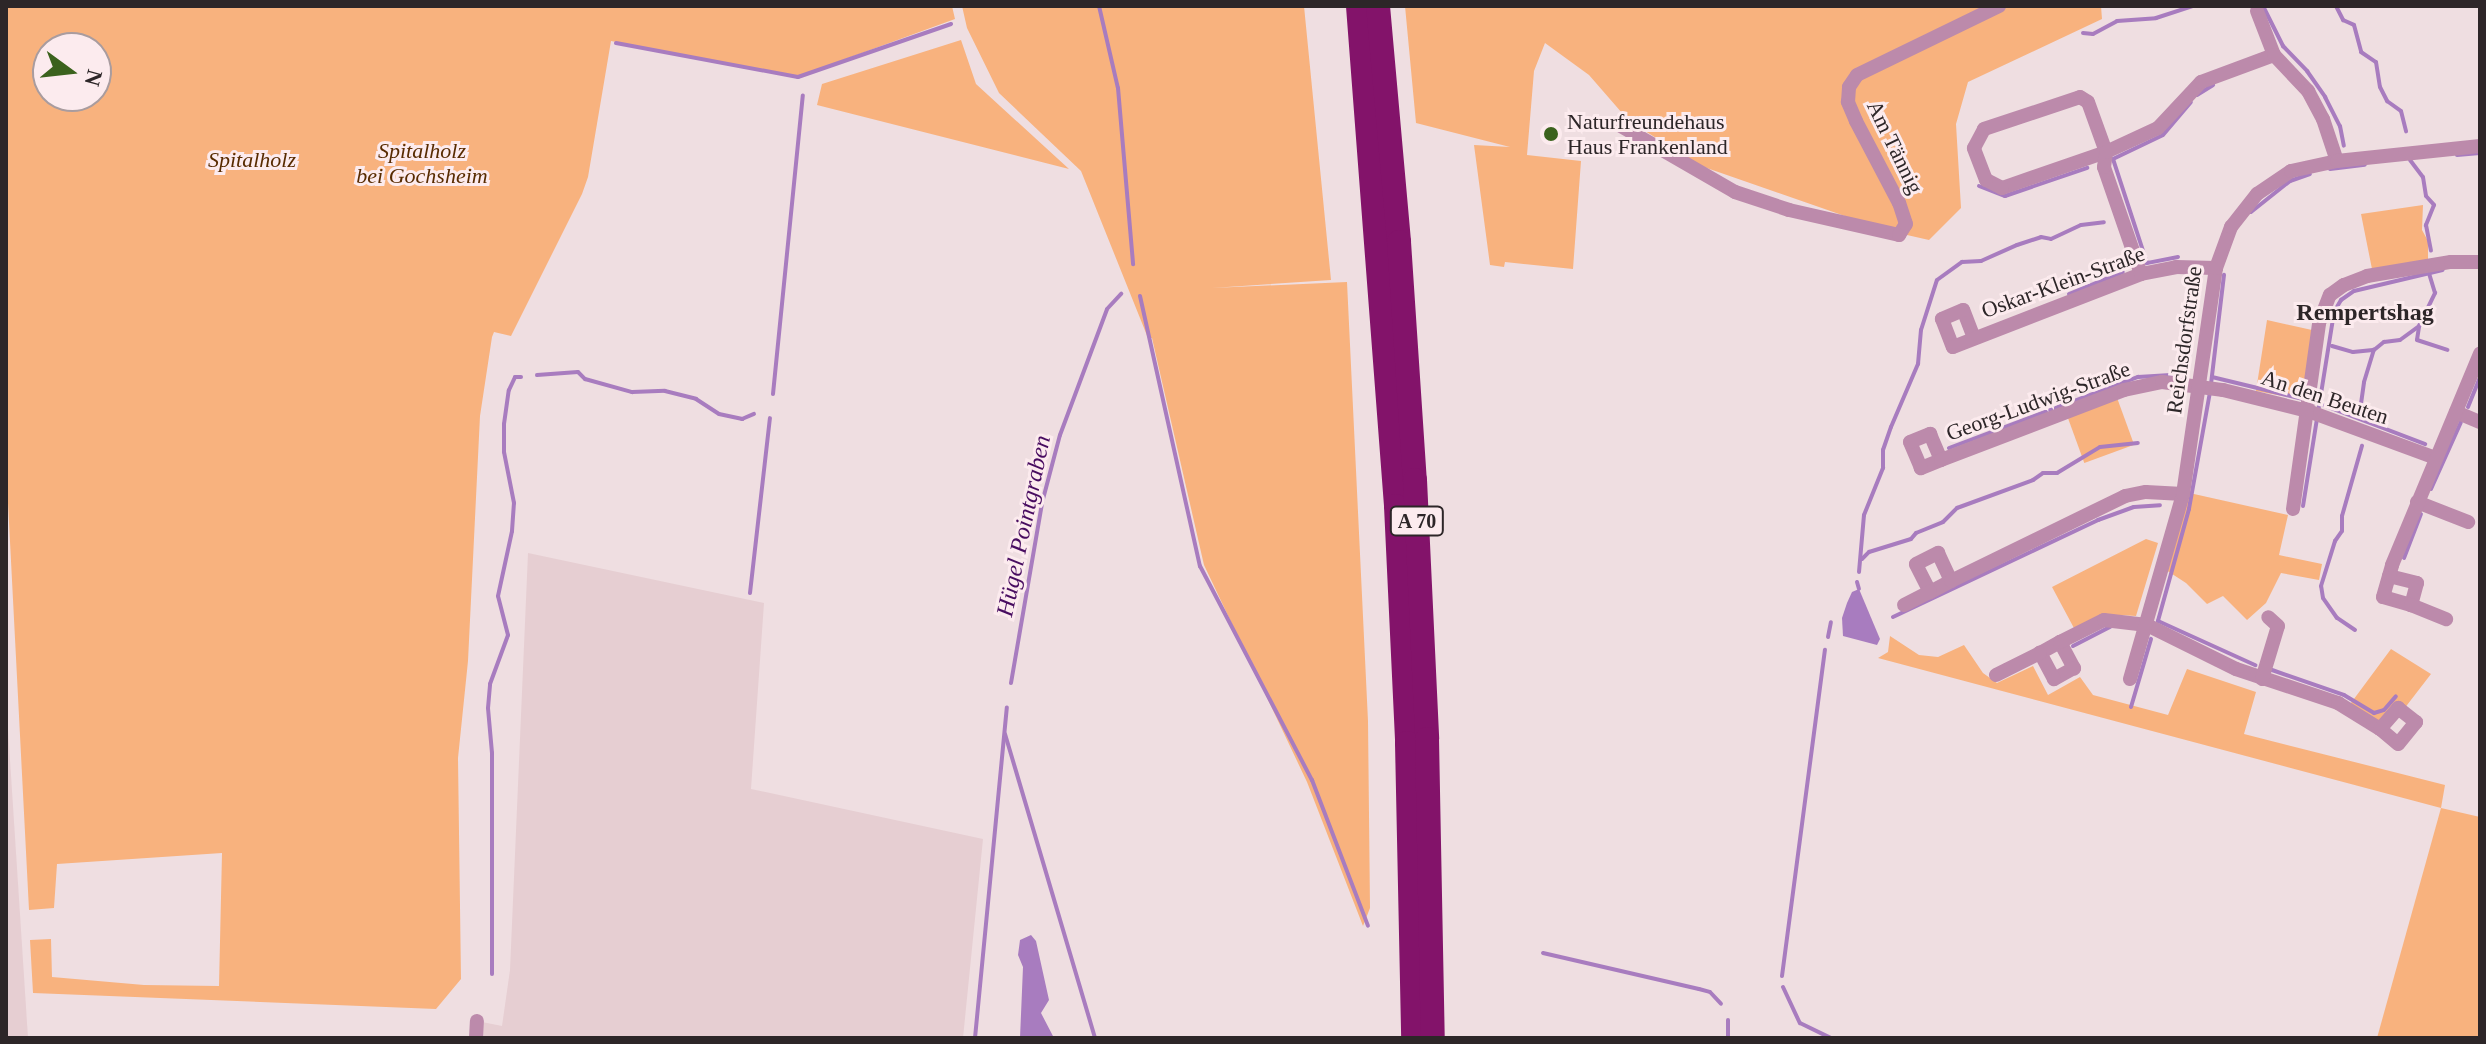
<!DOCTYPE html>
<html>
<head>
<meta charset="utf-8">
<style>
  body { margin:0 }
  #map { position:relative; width:2486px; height:1044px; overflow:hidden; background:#efdee1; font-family:"Times New Roman",serif }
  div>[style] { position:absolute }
  .built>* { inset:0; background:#e6ced2 }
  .green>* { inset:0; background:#f8b27e; transform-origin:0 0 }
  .water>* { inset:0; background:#a87cbf }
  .stream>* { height:4px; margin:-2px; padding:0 2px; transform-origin:2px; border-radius:2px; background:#a87cbf }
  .street>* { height:14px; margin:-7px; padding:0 7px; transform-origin:7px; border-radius:7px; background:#bc8aab }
  .highway>* { height:24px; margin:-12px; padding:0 12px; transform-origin:12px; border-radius:12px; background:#83136a }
  .dots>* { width:22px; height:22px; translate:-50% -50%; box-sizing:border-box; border:4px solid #fcebee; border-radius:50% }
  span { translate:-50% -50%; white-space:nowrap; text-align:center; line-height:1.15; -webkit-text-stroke:6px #fcebee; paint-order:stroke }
  .shield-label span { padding:2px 6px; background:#fcebee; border:2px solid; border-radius:6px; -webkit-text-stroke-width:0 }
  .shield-label { font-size:20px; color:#2d2628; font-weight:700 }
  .poi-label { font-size:22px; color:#2d2628 }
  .left { translate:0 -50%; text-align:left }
  .street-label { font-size:22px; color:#2d2628 }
  .park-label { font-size:22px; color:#582b00; font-style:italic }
  .neighbourhood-label { font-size:24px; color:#2d2628; font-weight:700 }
  .water-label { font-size:24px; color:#480c60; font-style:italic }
  .frame { position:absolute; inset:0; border:8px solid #2d2628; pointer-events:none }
  .north { position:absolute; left:32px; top:32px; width:80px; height:80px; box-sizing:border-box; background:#fcebee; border:2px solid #a99c9f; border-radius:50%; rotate:105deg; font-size:22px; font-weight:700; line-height:32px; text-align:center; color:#2d2628 }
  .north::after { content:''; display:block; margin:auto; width:28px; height:36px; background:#3b621d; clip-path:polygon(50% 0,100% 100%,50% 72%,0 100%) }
</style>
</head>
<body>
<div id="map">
  <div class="built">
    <div style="clip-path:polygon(528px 553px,764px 603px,751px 789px,983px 839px,963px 1038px,476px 1038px,477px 1021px,502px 1026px,510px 970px)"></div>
    <div style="clip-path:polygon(6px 698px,28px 1038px,6px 1038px)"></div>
  </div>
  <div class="green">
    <div style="clip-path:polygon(evenodd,6px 6px,952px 6px,955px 19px,799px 76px,611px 41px,588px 177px,582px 194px,511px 336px,494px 332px,492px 337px,480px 416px,468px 661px,458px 758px,461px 979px,436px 1009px,33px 993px,30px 940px,51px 939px,52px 977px,144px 985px,219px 986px,222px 853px,57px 864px,54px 908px,29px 910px,6px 464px,6px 6px,48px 48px,96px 48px,96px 96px,48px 96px,48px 48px)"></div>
    <div style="clip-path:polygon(962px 6px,1304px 6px,1331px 280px,1212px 288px,1347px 282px,1368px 721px,1370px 908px,1363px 926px,1307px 782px,1204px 565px,1152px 338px,1148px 338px,1081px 171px,999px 93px,967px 28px)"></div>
    <div style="clip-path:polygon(1405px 6px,2101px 6px,2102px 19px,1968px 82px,1956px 124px,1961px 208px,1929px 240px,1885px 230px,1701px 166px,1629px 121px,1589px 75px,1545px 43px,1534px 71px,1527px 155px,1581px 161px,1573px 269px,1505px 262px,1504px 267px,1490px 265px,1474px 145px,1510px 147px,1416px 123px)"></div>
    <div style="clip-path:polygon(961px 40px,976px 84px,1069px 169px,817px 105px,822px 84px)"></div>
    <div style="clip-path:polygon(2423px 205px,2422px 230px,2428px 241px,2428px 265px,2373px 274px,2361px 214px)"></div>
    <div style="clip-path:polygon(2267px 320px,2312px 330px,2304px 387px,2294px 398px,2256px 391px)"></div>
    <div style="left:2116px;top:395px;width:53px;height:53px;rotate:70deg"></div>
    <div style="clip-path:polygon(2185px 492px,2288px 515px,2279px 555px,2322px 564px,2319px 580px,2281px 573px,2266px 603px,2247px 620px,2223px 596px,2207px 604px,2186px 583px,2166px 570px)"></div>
    <div style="clip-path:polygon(2146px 539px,2158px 543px,2136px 616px,2120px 615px,2075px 630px,2052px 587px)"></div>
    <div style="clip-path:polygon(1890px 636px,1919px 655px,1938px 657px,1964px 645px,1983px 673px,1997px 683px,2033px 666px,2048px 695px,2080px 677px,2093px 695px,2168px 715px,2187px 669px,2256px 692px,2244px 734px,2445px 785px,2441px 808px,1878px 658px,1888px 652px)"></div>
    <div style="clip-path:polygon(2391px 649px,2431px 674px,2404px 709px,2395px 702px,2376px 725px,2348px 707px)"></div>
    <div style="clip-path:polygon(2441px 808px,2480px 817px,2480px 1038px,2377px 1038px)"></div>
  </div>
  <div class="water">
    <div style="clip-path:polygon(1859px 589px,1880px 639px,1877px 645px,1843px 636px,1842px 618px,1847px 603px,1852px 592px)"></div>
    <div style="clip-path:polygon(1031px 935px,1036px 941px,1049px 1000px,1041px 1013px,1054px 1038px,1020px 1038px,1023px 967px,1018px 955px,1020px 940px)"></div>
  </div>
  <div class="stream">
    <div style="left:1099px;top:6px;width:84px;rotate:77deg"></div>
    <div style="left:1118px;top:88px;width:177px;rotate:85.1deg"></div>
    <div style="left:2263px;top:6px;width:45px;rotate:63.4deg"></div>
    <div style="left:2283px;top:46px;width:35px;rotate:46deg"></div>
    <div style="left:2307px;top:71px;width:32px;rotate:55deg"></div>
    <div style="left:2325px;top:97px;width:33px;rotate:63deg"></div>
    <div style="left:2340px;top:126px;width:20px;rotate:79deg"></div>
    <div style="left:2336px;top:6px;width:16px;rotate:63deg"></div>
    <div style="left:2343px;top:20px;width:12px;rotate:24deg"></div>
    <div style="left:2354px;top:25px;width:28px;rotate:75deg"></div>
    <div style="left:2361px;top:52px;width:18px;rotate:34deg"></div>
    <div style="left:2376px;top:62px;width:25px;rotate:81deg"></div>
    <div style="left:2380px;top:87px;width:16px;rotate:63deg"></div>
    <div style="left:2387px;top:101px;width:17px;rotate:36deg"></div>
    <div style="left:2401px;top:111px;width:21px;rotate:76deg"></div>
    <div style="left:2083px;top:33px;width:10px;rotate:6deg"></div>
    <div style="left:2093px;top:34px;width:27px;rotate:-28deg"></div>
    <div style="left:2117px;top:21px;width:39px;rotate:-4deg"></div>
    <div style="left:2156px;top:18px;width:40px;rotate:-18deg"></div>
    <div style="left:616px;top:43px;width:185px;rotate:10.6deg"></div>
    <div style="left:798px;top:77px;width:162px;rotate:-19.1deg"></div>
    <div style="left:2197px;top:95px;width:19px;rotate:-32deg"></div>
    <div style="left:2457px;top:155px;width:23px;rotate:-5deg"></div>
    <div style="left:2410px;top:160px;width:21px;rotate:53deg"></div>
    <div style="left:2423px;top:177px;width:19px;rotate:81deg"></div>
    <div style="left:2426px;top:196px;width:12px;rotate:48deg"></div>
    <div style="left:2434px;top:205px;width:22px;rotate:112deg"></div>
    <div style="left:2426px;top:225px;width:26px;rotate:79deg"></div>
    <div style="left:2330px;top:169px;width:35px;rotate:-7deg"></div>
    <div style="left:1979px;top:186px;width:28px;rotate:21deg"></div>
    <div style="left:2005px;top:196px;width:87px;rotate:-18.9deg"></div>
    <div style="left:2251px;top:212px;width:50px;rotate:-38.5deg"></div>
    <div style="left:2290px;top:181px;width:21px;rotate:-19deg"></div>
    <div style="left:2178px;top:257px;width:32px;rotate:169deg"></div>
    <div style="left:2147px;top:263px;width:109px;rotate:-108.1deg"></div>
    <div style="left:2113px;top:159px;width:55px;rotate:-25.6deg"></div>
    <div style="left:2163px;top:135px;width:43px;rotate:-49.7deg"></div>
    <div style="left:2069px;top:294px;width:58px;rotate:-22.2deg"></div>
    <div style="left:1140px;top:296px;width:277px;rotate:77.5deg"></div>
    <div style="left:1200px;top:566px;width:242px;rotate:62.4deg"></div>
    <div style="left:1312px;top:780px;width:156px;rotate:69deg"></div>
    <div style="left:2419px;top:327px;width:13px;rotate:99deg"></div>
    <div style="left:2417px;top:340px;width:32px;rotate:18deg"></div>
    <div style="left:2332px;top:346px;width:22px;rotate:16deg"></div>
    <div style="left:2353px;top:352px;width:20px;rotate:-6deg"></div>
    <div style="left:537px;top:375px;width:41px;rotate:-4.2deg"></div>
    <div style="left:578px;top:372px;width:10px;rotate:45deg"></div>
    <div style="left:585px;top:379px;width:49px;rotate:15.5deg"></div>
    <div style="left:632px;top:392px;width:33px;rotate:-2deg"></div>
    <div style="left:665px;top:391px;width:32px;rotate:14deg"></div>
    <div style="left:696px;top:399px;width:27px;rotate:33deg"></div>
    <div style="left:719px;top:414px;width:24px;rotate:12deg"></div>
    <div style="left:742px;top:419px;width:13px;rotate:-23deg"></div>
    <div style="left:2212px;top:377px;width:98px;rotate:13.6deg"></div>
    <div style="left:2211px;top:384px;width:110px;rotate:-83.2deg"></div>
    <div style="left:2210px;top:392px;width:119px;rotate:100.2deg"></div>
    <div style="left:2189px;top:509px;width:116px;rotate:105.5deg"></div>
    <div style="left:2158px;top:621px;width:107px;rotate:24.4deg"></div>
    <div style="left:773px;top:394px;width:300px;rotate:-84.3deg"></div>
    <div style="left:2315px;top:402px;width:118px;rotate:20.9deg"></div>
    <div style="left:2468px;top:407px;width:31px;rotate:-68deg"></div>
    <div style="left:2359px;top:418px;width:36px;rotate:-82deg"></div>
    <div style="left:2364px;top:382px;width:34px;rotate:-73deg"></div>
    <div style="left:2374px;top:350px;width:13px;rotate:-39deg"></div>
    <div style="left:2384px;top:342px;width:16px;rotate:-7deg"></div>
    <div style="left:2400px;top:340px;width:24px;rotate:-36deg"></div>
    <div style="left:2419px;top:326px;width:37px;rotate:-64deg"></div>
    <div style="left:2435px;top:293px;width:21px;rotate:-107deg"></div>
    <div style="left:1949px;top:448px;width:202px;rotate:-20.6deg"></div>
    <div style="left:2138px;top:377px;width:49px;rotate:-3.5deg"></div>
    <div style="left:2431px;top:489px;width:73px;rotate:-65.9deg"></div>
    <div style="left:2303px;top:506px;width:196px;rotate:-80.9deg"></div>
    <div style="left:2334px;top:312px;width:14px;rotate:-60deg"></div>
    <div style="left:2341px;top:300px;width:16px;rotate:-35deg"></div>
    <div style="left:2354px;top:291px;width:91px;rotate:-13.3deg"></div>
    <div style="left:2404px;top:558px;width:47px;rotate:-68.9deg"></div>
    <div style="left:1862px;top:559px;width:10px;rotate:-45deg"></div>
    <div style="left:1869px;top:552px;width:44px;rotate:-17.2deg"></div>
    <div style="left:1911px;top:539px;width:8px;rotate:-50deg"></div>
    <div style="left:1916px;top:533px;width:29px;rotate:-22deg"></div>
    <div style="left:1943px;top:522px;width:20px;rotate:-45deg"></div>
    <div style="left:1957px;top:508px;width:81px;rotate:-20.2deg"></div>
    <div style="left:2033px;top:480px;width:12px;rotate:-35deg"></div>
    <div style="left:2043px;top:473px;width:14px"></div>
    <div style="left:2057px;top:473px;width:50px;rotate:-31.2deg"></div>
    <div style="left:2100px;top:447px;width:38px;rotate:-6deg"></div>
    <div style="left:1859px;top:572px;width:57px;rotate:-85deg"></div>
    <div style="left:1864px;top:515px;width:51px;rotate:-68deg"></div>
    <div style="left:1883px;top:468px;width:18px;rotate:-90deg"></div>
    <div style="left:1883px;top:450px;width:24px;rotate:-71deg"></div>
    <div style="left:1891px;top:427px;width:69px;rotate:-66.8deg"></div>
    <div style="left:1918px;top:364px;width:34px;rotate:-85deg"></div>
    <div style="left:1921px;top:330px;width:52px;rotate:-72.3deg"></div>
    <div style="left:1937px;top:280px;width:31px;rotate:-36deg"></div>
    <div style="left:1962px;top:262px;width:19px;rotate:-3deg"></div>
    <div style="left:1981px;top:261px;width:39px;rotate:-24deg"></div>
    <div style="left:2017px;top:245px;width:25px;rotate:-18deg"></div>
    <div style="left:2041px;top:237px;width:10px;rotate:11deg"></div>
    <div style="left:2051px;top:239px;width:33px;rotate:-25deg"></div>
    <div style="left:2081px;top:225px;width:23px;rotate:-7deg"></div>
    <div style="left:1857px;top:582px;width:7px;rotate:74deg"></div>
    <div style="left:750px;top:593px;width:176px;rotate:-83.5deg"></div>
    <div style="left:1893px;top:617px;width:227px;rotate:-25.3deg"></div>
    <div style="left:2098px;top:520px;width:38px;rotate:-20deg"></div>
    <div style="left:2134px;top:507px;width:26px;rotate:-4deg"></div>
    <div style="left:2355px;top:630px;width:22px;rotate:-146deg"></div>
    <div style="left:2337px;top:618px;width:24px;rotate:-125deg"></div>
    <div style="left:2323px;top:598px;width:12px;rotate:-99deg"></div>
    <div style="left:2321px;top:586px;width:47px;rotate:-72.7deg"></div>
    <div style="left:2335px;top:541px;width:12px;rotate:-55deg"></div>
    <div style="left:2342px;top:531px;width:15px;rotate:-90deg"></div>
    <div style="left:2342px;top:516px;width:73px;rotate:-74.1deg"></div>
    <div style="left:1828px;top:637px;width:15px;rotate:-79deg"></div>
    <div style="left:2073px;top:646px;width:42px;rotate:-27.2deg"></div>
    <div style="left:2272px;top:670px;width:76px;rotate:19.1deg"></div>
    <div style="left:2344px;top:695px;width:35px;rotate:31deg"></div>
    <div style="left:2374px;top:713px;width:10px;rotate:-17deg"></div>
    <div style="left:2384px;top:710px;width:18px;rotate:-49deg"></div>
    <div style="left:1011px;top:683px;width:183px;rotate:-80.2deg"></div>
    <div style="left:1042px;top:503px;width:70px;rotate:-75.2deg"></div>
    <div style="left:1060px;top:435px;width:134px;rotate:-69.5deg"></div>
    <div style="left:1107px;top:309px;width:21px;rotate:-47deg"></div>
    <div style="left:2131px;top:707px;width:71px;rotate:-73.6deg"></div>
    <div style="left:1005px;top:734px;width:317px;rotate:73.5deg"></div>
    <div style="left:1543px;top:953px;width:160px;rotate:13deg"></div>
    <div style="left:1699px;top:989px;width:11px;rotate:15deg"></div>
    <div style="left:1710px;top:992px;width:16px;rotate:47deg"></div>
    <div style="left:492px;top:974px;width:221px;rotate:-90deg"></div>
    <div style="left:492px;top:753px;width:45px;rotate:-95.1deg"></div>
    <div style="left:488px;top:708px;width:24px;rotate:-85deg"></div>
    <div style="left:490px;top:684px;width:52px;rotate:-69.8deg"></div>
    <div style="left:508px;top:635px;width:40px;rotate:-104.4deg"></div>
    <div style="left:498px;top:596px;width:66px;rotate:-77.8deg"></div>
    <div style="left:512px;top:531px;width:28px;rotate:-86deg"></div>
    <div style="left:514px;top:503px;width:52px;rotate:-101.1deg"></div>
    <div style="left:504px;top:452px;width:28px;rotate:-90deg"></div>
    <div style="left:504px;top:424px;width:34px;rotate:-82deg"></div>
    <div style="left:509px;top:390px;width:14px;rotate:-65deg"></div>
    <div style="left:515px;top:377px;width:6px"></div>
    <div style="left:1782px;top:976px;width:329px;rotate:-82.5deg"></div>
    <div style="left:1783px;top:987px;width:40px;rotate:65deg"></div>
    <div style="left:1800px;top:1023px;width:34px;rotate:26deg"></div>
    <div style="left:975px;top:1038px;width:332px;rotate:-84.5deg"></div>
    <div style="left:1728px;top:1038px;width:18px;rotate:-90deg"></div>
  </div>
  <div class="street">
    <div style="left:2257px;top:11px;width:47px;rotate:68.9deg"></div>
    <div style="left:2080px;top:97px;width:9px;rotate:32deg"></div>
    <div style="left:2088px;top:102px;width:53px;rotate:70.2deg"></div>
    <div style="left:2106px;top:152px;width:110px;rotate:160.9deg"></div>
    <div style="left:2002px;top:188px;width:18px;rotate:-153deg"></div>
    <div style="left:1986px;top:180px;width:34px;rotate:-111deg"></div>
    <div style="left:1974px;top:148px;width:21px;rotate:-62deg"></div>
    <div style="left:1984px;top:129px;width:101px;rotate:-18.4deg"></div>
    <div style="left:1619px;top:125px;width:134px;rotate:30deg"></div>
    <div style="left:1735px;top:192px;width:57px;rotate:18.4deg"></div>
    <div style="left:1789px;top:210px;width:113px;rotate:12.8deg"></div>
    <div style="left:1899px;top:235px;width:13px;rotate:-58deg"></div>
    <div style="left:1906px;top:224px;width:22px;rotate:-108deg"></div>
    <div style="left:1899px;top:203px;width:93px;rotate:-117.7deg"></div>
    <div style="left:1856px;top:121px;width:21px;rotate:-113deg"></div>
    <div style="left:1848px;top:102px;width:15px;rotate:-86deg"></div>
    <div style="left:1849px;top:87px;width:14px;rotate:-56deg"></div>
    <div style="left:1857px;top:75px;width:158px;rotate:-25.9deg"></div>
    <div style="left:2141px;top:274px;width:113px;rotate:-109.1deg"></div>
    <div style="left:2104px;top:167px;width:15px;rotate:-82deg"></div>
    <div style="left:2106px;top:152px;width:57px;rotate:-24.8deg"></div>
    <div style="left:2158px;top:128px;width:63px;rotate:-46.9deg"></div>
    <div style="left:2201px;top:82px;width:78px;rotate:-20.3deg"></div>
    <div style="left:2274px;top:55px;width:50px;rotate:46.6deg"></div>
    <div style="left:2308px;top:91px;width:32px;rotate:62deg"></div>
    <div style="left:2323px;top:119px;width:44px;rotate:71.6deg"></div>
    <div style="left:1974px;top:338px;width:30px;rotate:-111deg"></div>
    <div style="left:1963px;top:310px;width:23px;rotate:157deg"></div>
    <div style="left:1942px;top:319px;width:30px;rotate:69deg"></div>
    <div style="left:1953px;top:347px;width:202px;rotate:-21.2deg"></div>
    <div style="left:2141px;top:274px;width:36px;rotate:-11deg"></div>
    <div style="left:2176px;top:267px;width:40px;rotate:1.4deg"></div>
    <div style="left:2456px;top:412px;width:26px;rotate:23deg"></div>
    <div style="left:1930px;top:434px;width:28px;rotate:67deg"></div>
    <div style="left:1941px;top:460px;width:22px;rotate:158deg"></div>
    <div style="left:1921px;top:468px;width:28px;rotate:-113deg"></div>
    <div style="left:1910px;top:442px;width:22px;rotate:-22deg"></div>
    <div style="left:1941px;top:460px;width:196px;rotate:-20.9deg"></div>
    <div style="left:2124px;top:390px;width:39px;rotate:-12deg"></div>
    <div style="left:2162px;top:382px;width:62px;rotate:7.5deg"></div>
    <div style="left:2223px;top:390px;width:88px;rotate:13.9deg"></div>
    <div style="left:2308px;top:411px;width:136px;rotate:20.2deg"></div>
    <div style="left:2417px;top:502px;width:55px;rotate:21.4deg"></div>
    <div style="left:2293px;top:509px;width:188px;rotate:-82deg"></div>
    <div style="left:2319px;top:323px;width:30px;rotate:-69deg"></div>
    <div style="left:2330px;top:295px;width:17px;rotate:-36deg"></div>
    <div style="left:2344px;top:285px;width:25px;rotate:-21deg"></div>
    <div style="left:2367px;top:276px;width:85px;rotate:-9.5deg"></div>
    <div style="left:2451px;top:262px;width:29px"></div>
    <div style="left:1938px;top:553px;width:31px;rotate:65deg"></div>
    <div style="left:1951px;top:581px;width:24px;rotate:152deg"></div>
    <div style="left:1930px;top:592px;width:31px;rotate:-117deg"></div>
    <div style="left:1916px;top:564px;width:25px;rotate:-27deg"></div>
    <div style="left:2389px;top:576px;width:29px;rotate:14deg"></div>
    <div style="left:2417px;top:583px;width:23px;rotate:105deg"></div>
    <div style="left:2411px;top:605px;width:29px;rotate:-164deg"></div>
    <div style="left:2383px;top:597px;width:33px;rotate:-74deg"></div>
    <div style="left:2392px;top:565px;width:229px;rotate:-67.4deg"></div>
    <div style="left:1951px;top:581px;width:194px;rotate:-26deg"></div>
    <div style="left:2125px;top:496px;width:21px;rotate:-11deg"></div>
    <div style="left:2146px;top:492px;width:37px;rotate:3deg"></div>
    <div style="left:1904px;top:605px;width:29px;rotate:-27deg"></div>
    <div style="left:2411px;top:605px;width:38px;rotate:22deg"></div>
    <div style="left:2060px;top:642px;width:30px;rotate:62deg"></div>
    <div style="left:2074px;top:668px;width:23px;rotate:151deg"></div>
    <div style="left:2054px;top:679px;width:30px;rotate:-118deg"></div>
    <div style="left:2040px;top:653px;width:23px;rotate:-29deg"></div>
    <div style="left:2060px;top:642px;width:49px;rotate:-26.6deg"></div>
    <div style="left:2104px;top:620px;width:43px;rotate:6.6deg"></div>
    <div style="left:2147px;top:625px;width:99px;rotate:26.3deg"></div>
    <div style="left:2236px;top:669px;width:108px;rotate:18.4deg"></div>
    <div style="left:2338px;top:703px;width:49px;rotate:31.8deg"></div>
    <div style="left:1996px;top:675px;width:49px;rotate:-26.6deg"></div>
    <div style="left:2130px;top:679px;width:192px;rotate:-74deg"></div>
    <div style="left:2183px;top:494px;width:228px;rotate:-81.7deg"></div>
    <div style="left:2216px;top:268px;width:44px;rotate:-69.9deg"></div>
    <div style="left:2231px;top:227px;width:42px;rotate:-51.8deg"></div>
    <div style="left:2257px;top:194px;width:41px;rotate:-34.1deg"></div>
    <div style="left:2291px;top:171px;width:47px;rotate:-12.3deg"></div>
    <div style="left:2337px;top:161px;width:144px;rotate:-6deg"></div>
    <div style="left:2262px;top:679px;width:55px;rotate:-73.2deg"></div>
    <div style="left:2278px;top:626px;width:13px;rotate:-138deg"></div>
    <div style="left:2398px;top:708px;width:23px;rotate:38deg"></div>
    <div style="left:2416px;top:722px;width:28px;rotate:129deg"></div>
    <div style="left:2398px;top:744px;width:23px;rotate:-140deg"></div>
    <div style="left:2380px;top:729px;width:28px;rotate:-49deg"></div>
    <div style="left:476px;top:1038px;width:17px;rotate:-87deg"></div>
  </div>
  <div class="highway">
    <div style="left:1358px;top:6px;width:501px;rotate:85.65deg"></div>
    <div style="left:1396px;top:506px;width:237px;rotate:87.3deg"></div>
    <div style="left:1407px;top:743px;width:295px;rotate:88.8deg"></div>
    <div style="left:1378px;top:6px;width:237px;rotate:84.9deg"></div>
    <div style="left:1399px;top:242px;width:239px;rotate:86.2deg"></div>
    <div style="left:1415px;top:480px;width:259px;rotate:87.3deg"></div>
    <div style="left:1427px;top:739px;width:299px;rotate:88.9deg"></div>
  </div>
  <div class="dots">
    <div style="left:1551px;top:134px;background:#3b621d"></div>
  </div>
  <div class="shield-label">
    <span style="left:1417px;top:521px">A 70</span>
  </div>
  <div class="poi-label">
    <span class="left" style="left:1567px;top:134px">Naturfreundehaus<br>Haus Frankenland</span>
  </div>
  <div class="street-label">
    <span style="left:1895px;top:147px;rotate:64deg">Am Tännig</span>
    <span style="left:2063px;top:282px;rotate:-20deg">Oskar-Klein-Straße</span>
    <span style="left:2184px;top:340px;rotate:-82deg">Reichsdorfstraße</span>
    <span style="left:2325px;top:397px;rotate:18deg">An den Beuten</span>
    <span style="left:2038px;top:401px;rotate:-20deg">Georg-Ludwig-Straße</span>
  </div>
  <div class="park-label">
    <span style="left:422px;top:163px">Spitalholz<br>bei Gochsheim</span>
    <span style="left:252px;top:160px">Spitalholz</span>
  </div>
  <div class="neighbourhood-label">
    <span style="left:2365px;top:313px">Rempertshag</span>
  </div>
  <div class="water-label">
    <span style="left:1024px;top:526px;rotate:-78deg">Hügel Pointgraben</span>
  </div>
  <div class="frame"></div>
  <div class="north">N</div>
</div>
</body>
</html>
